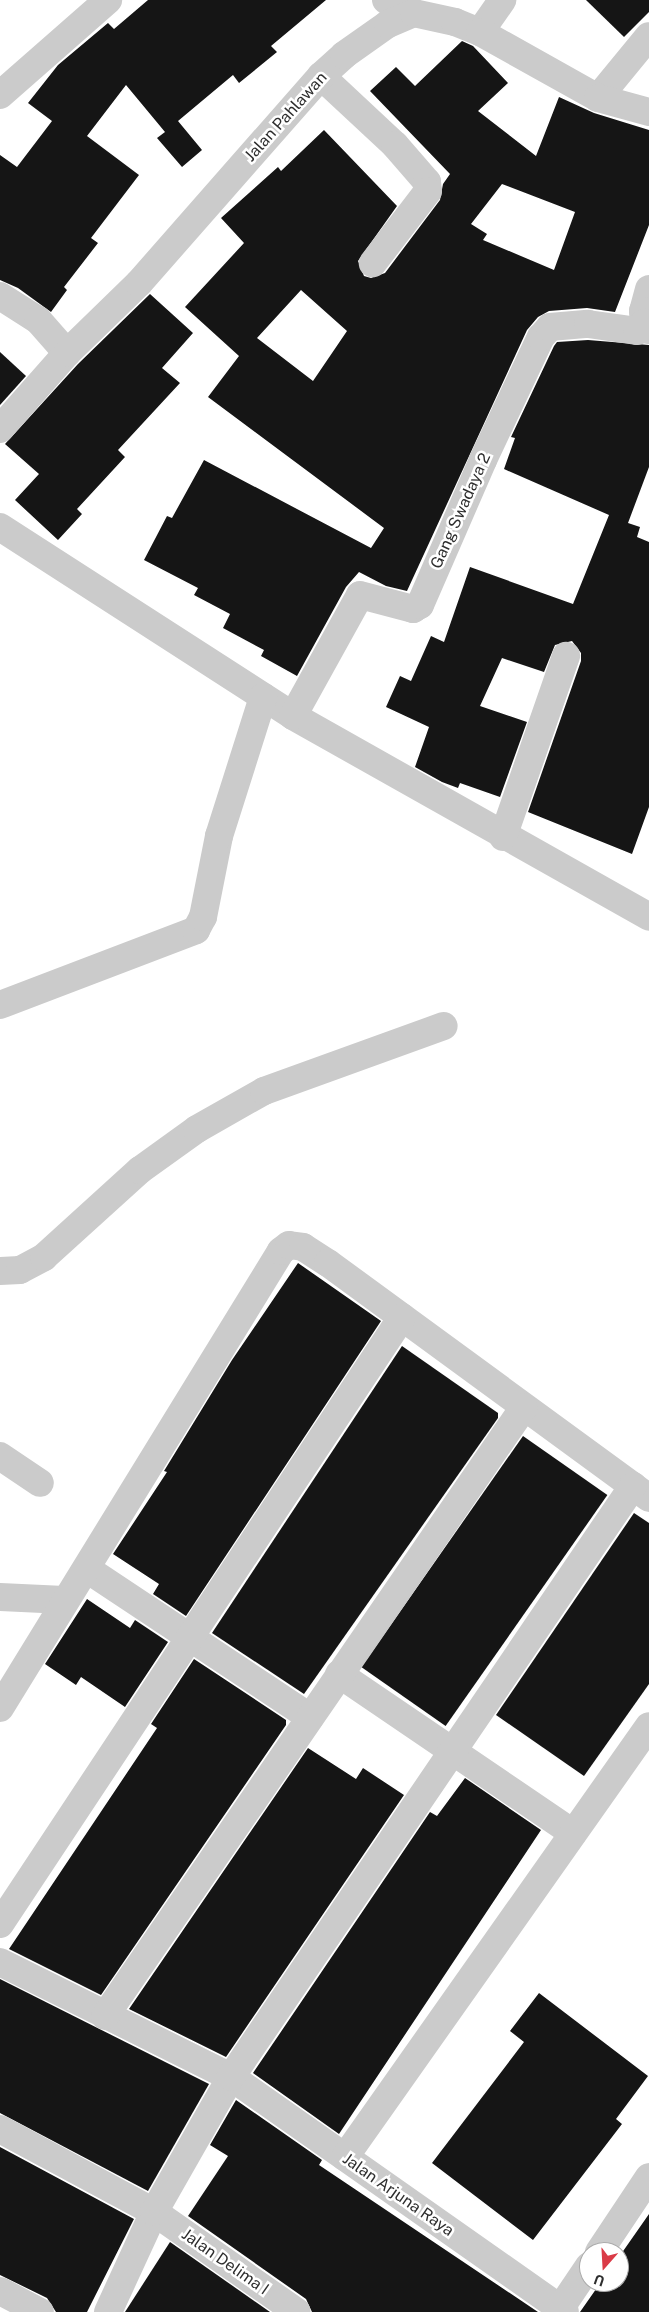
<!DOCTYPE html>
<html>
<head>
<meta charset="utf-8">
<style>
  body { margin:0 }
  #map { position:relative; width:649px; height:2312px; overflow:hidden; background:#fff; font-family:"Public Sans",sans-serif }
  div>[style] { position:absolute }
  .building>* { inset:0; background:#151515; transform-origin:0 0 }
  .minor>* { height:28px; margin:-14px; padding:0 14px; transform-origin:14px; border-radius:14px; background:#cbcbcb }
  span { translate:-50% -50%; white-space:nowrap; text-align:center; line-height:1.15; -webkit-text-stroke:5px #fff; paint-order:stroke }
  .street-label { font-size:16px; color:#2e2e2e }
  .north { position:absolute; left:579px; top:2242px; width:50px; height:50px; box-sizing:border-box; background:#fff; border:1px solid #ababab; border-radius:50%; rotate:199deg; font-size:14px; font-weight:700; line-height:20px; text-align:center; color:#2e2e2e }
  .north::after { content:''; display:block; margin:auto; width:18px; height:22px; background:#da3b47; clip-path:polygon(50% 0,100% 100%,50% 72%,0 100%) }
</style>
</head>
<body>
<div id="map">
  <div class="building">
    <div style="clip-path:polygon(148px 0,326px 0,271px 46px,277px 52px,239px 83px,233px 75px,178px 121px,202px 150px,182px 167px,157px 138px,165px 132px,126px 85px,87px 136px,139px 175px,91px 238px,98px 243px,64px 287px,67px 290px,51px 312px,18px 288px,0 280px,0 155px,17px 167px,52px 121px,28px 103px,58px 65px,108px 23px,114px 29px)"></div>
    <div style="clip-path:polygon(586px 0,649px 0,649px 12px,624px 37px)"></div>
    <div style="clip-path:polygon(evenodd,462px 41px,473px 46px,508px 83px,478px 111px,536px 156px,559px 97px,594px 113px,649px 130px,649px 225px,615px 312px,587px 308px,549px 311px,538px 317px,527px 330px,407px 591px,386px 586px,359px 572px,346px 587px,297px 676px,261px 656px,264px 650px,223px 628px,230px 614px,194px 595px,198px 588px,144px 560px,167px 516px,172px 518px,204px 460px,371px 548px,384px 528px,208px 397px,239px 356px,185px 307px,244px 243px,221px 218px,278px 167px,281px 171px,324px 130px,397px 206px,358px 261px,364px 276px,371px 278px,385px 273px,440px 200px,443px 184px,450px 174px,370px 91px,396px 67px,415px 86px,462px 41px,502px 184px,575px 212px,554px 270px,483px 240px,487px 234px,471px 224px,502px 184px,462px 41px,301px 290px,347px 331px,313px 381px,257px 338px,301px 290px)"></div>
    <div style="clip-path:polygon(150px 294px,193px 333px,162px 368px,180px 383px,118px 450px,125px 457px,77px 509px,82px 514px,58px 540px,15px 500px,39px 474px,5px 444px,78px 364px)"></div>
    <div style="clip-path:polygon(588px 340px,649px 345px,649px 467px,628px 523px,640px 527px,637px 537px,649px 542px,649px 807px,632px 854px,528px 812px,581px 661px,581px 653px,572px 641px,555px 645px,544px 672px,502px 658px,480px 706px,527px 722px,500px 797px,460px 783px,458px 788px,442px 782px,415px 767px,429px 727px,386px 707px,400px 676px,411px 681px,431px 636px,444px 642px,470px 567px,573px 604px,609px 515px,504px 469px,515px 438px,511px 437px,554px 346px,557px 342px)"></div>
    <div style="clip-path:polygon(0 352px,26px 376px,0 405px)"></div>
    <div style="clip-path:polygon(298px 1263px,381px 1321px,186px 1616px,153px 1594px,159px 1584px,113px 1554px,167px 1472px,164px 1471px,232px 1360px)"></div>
    <div style="clip-path:polygon(402px 1346px,498px 1413px,498px 1418px,304px 1694px,212px 1633px)"></div>
    <div style="left:523px;top:1436px;width:103px;height:282px;rotate:35deg"></div>
    <div style="clip-path:polygon(634px 1513px,649px 1523px,649px 1684px,584px 1776px,496px 1715px)"></div>
    <div style="clip-path:polygon(87px 1599px,130px 1628px,135px 1620px,168px 1642px,125px 1707px,81px 1677px,76px 1685px,45px 1664px)"></div>
    <div style="clip-path:polygon(194px 1659px,286px 1720px,286px 1725px,101px 1995px,9px 1949px,157px 1728px,151px 1724px)"></div>
    <div style="clip-path:polygon(308px 1748px,356px 1779px,363px 1768px,404px 1795px,226px 2057px,129px 2009px)"></div>
    <div style="clip-path:polygon(465px 1778px,541px 1830px,339px 2134px,253px 2073px,430px 1812px,437px 1816px)"></div>
    <div style="clip-path:polygon(0 1979px,209px 2084px,148px 2191px,0 2113px)"></div>
    <div style="clip-path:polygon(539px 1993px,648px 2076px,616px 2119px,622px 2124px,533px 2240px,432px 2163px,524px 2042px,510px 2031px)"></div>
    <div style="clip-path:polygon(236px 2100px,322px 2160px,319px 2165px,538px 2312px,312px 2312px,306px 2299px,188px 2216px,228px 2156px,210px 2145px)"></div>
    <div style="clip-path:polygon(0 2147px,134px 2219px,87px 2312px,56px 2312px,47px 2298px,0 2275px)"></div>
    <div style="clip-path:polygon(649px 2214px,649px 2312px,580px 2312px,601px 2282px,619px 2282px,619px 2257px)"></div>
    <div style="clip-path:polygon(170px 2242px,270px 2312px,125px 2312px)"></div>
  </div>
  <div class="minor">
    <div style="left:386px;top:0;width:31px;rotate:25deg"></div>
    <div style="left:480px;top:32px;width:39px;rotate:-55deg"></div>
    <div style="left:321px;top:76px;width:101px;rotate:43deg"></div>
    <div style="left:395px;top:145px;width:49px;rotate:49.1deg"></div>
    <div style="left:427px;top:182px;width:9px;rotate:84deg"></div>
    <div style="left:428px;top:191px;width:91px;rotate:127.4deg"></div>
    <div style="left:0;top:95px;width:144px;rotate:-41.3deg"></div>
    <div style="left:598px;top:98px;width:80px;rotate:-50.6deg"></div>
    <div style="left:649px;top:289px;width:23px;rotate:105deg"></div>
    <div style="left:643px;top:311px;width:12px;rotate:85deg"></div>
    <div style="left:644px;top:323px;width:9px;rotate:54deg"></div>
    <div style="left:0;top:296px;width:45px;rotate:32.3deg"></div>
    <div style="left:38px;top:320px;width:44px;rotate:48.7deg"></div>
    <div style="left:0;top:429px;width:101px;rotate:-48.6deg"></div>
    <div style="left:67px;top:353px;width:100px;rotate:-44.2deg"></div>
    <div style="left:139px;top:283px;width:276px;rotate:-48.7deg"></div>
    <div style="left:321px;top:76px;width:31px;rotate:-42deg"></div>
    <div style="left:344px;top:55px;width:54px;rotate:-35.2deg"></div>
    <div style="left:388px;top:24px;width:28px;rotate:-23deg"></div>
    <div style="left:414px;top:13px;width:42px;rotate:12.4deg"></div>
    <div style="left:455px;top:22px;width:27px;rotate:22deg"></div>
    <div style="left:480px;top:32px;width:135px;rotate:29.2deg"></div>
    <div style="left:598px;top:98px;width:53px;rotate:15.4deg"></div>
    <div style="left:0;top:527px;width:349px;rotate:32.8deg"></div>
    <div style="left:293px;top:716px;width:409px;rotate:29.4deg"></div>
    <div style="left:293px;top:716px;width:138px;rotate:-61deg"></div>
    <div style="left:360px;top:595px;width:55px;rotate:14.8deg"></div>
    <div style="left:413px;top:609px;width:8px;rotate:-30deg"></div>
    <div style="left:420px;top:605px;width:158px;rotate:-66.5deg"></div>
    <div style="left:483px;top:460px;width:136px;rotate:-64.8deg"></div>
    <div style="left:541px;top:337px;width:13px;rotate:-48deg"></div>
    <div style="left:550px;top:327px;width:38px;rotate:-5deg"></div>
    <div style="left:588px;top:324px;width:49px;rotate:8.1deg"></div>
    <div style="left:637px;top:331px;width:11px;rotate:-49deg"></div>
    <div style="left:503px;top:837px;width:192px;rotate:-70.8deg"></div>
    <div style="left:0;top:1005px;width:210px;rotate:-20.9deg"></div>
    <div style="left:196px;top:930px;width:15px;rotate:-62deg"></div>
    <div style="left:203px;top:917px;width:83px;rotate:-78.8deg"></div>
    <div style="left:219px;top:836px;width:146px;rotate:-72.4deg"></div>
    <div style="left:0;top:1271px;width:20px;rotate:-3deg"></div>
    <div style="left:20px;top:1270px;width:27px;rotate:-28deg"></div>
    <div style="left:44px;top:1257px;width:130px;rotate:-42.2deg"></div>
    <div style="left:140px;top:1170px;width:70px;rotate:-35.7deg"></div>
    <div style="left:197px;top:1129px;width:77px;rotate:-29.6deg"></div>
    <div style="left:264px;top:1091px;width:191px;rotate:-19.9deg"></div>
    <div style="left:0;top:1456px;width:48px;rotate:34deg"></div>
    <div style="left:87px;top:1569px;width:268px;rotate:33.6deg"></div>
    <div style="left:0;top:1597px;width:64px;rotate:2.7deg"></div>
    <div style="left:339px;top:1674px;width:283px;rotate:34.2deg"></div>
    <div style="left:0;top:1708px;width:536px;rotate:-58.41deg"></div>
    <div style="left:281px;top:1251px;width:10px;rotate:-37deg"></div>
    <div style="left:289px;top:1245px;width:14px;rotate:8deg"></div>
    <div style="left:303px;top:1247px;width:30px;rotate:33deg"></div>
    <div style="left:328px;top:1263px;width:398px;rotate:36.2deg"></div>
    <div style="left:0;top:1924px;width:728px;rotate:-56.48deg"></div>
    <div style="left:0;top:1962px;width:258px;rotate:26.5deg"></div>
    <div style="left:231px;top:2077px;width:408px;rotate:35.1deg"></div>
    <div style="left:105px;top:2016px;width:739px;rotate:-55.47deg"></div>
    <div style="left:0;top:2129px;width:175px;rotate:28.3deg"></div>
    <div style="left:154px;top:2212px;width:174px;rotate:35deg"></div>
    <div style="left:345px;top:2157px;width:527px;rotate:-54.8deg"></div>
    <div style="left:599px;top:2252px;width:90px;rotate:-56.3deg"></div>
    <div style="left:0;top:2291px;width:45px;rotate:27.7deg"></div>
    <div style="left:560px;top:2309px;width:52px;rotate:-56deg"></div>
    <div style="left:108px;top:2312px;width:110px;rotate:-65.3deg"></div>
    <div style="left:154px;top:2212px;width:155px;rotate:-60.3deg"></div>
    <div style="left:231px;top:2077px;width:715px;rotate:-55.78deg"></div>
  </div>
  <div class="street-label">
    <span style="left:286px;top:117px;rotate:-48deg">Jalan Pahlawan</span>
    <span style="left:461px;top:511px;rotate:-66deg">Gang Swadaya 2</span>
    <span style="left:398px;top:2195px;rotate:35deg">Jalan Arjuna Raya</span>
    <span style="left:225px;top:2262px;rotate:35deg">Jalan Delima I</span>
  </div>
  <div class="north">U</div>
</div>
</body>
</html>
